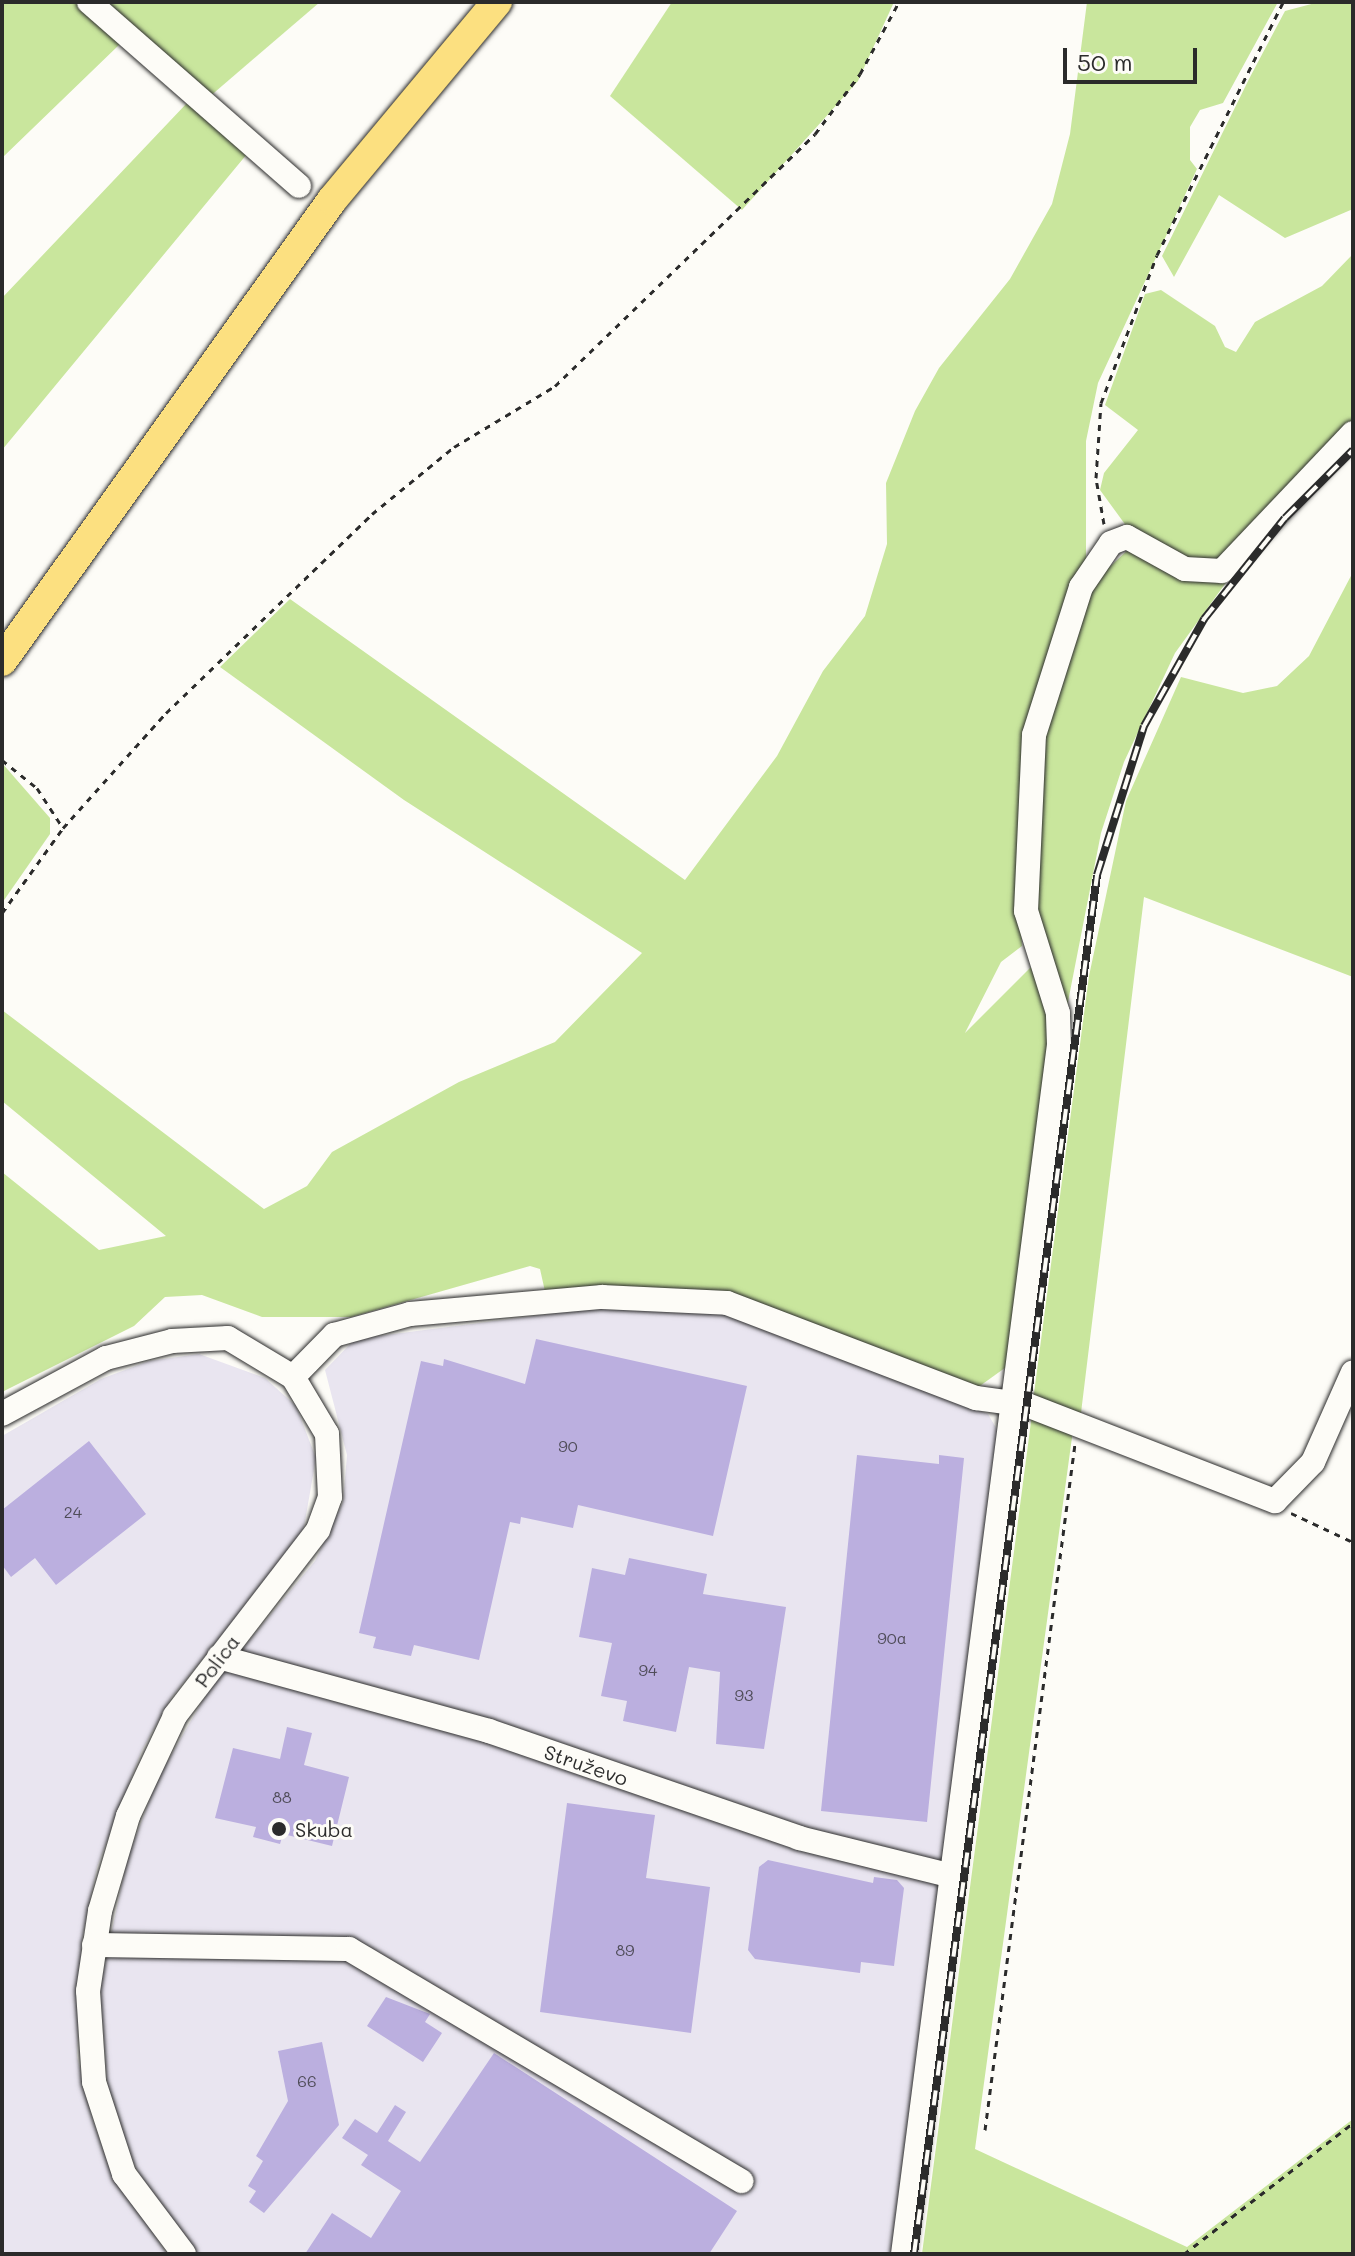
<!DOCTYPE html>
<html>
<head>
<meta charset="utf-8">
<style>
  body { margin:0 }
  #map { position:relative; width:1355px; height:2256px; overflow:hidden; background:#fdfcf7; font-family:Mali,sans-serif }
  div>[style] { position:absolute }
  .built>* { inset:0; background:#e9e5f0 }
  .green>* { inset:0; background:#c9e69d }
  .building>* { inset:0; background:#bbafdf }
  .path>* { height:3px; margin-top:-1.5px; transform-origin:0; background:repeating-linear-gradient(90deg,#2b2b2b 0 6px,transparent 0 12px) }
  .roads { filter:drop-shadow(0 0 2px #2b2b2b) drop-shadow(0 0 2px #2b2b2b) }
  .minor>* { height:24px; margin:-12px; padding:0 12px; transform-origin:12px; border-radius:12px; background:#fdfcf7 }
  .major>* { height:30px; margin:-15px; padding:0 15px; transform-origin:15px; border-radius:15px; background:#fce080 }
  .rail>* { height:8px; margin-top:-4px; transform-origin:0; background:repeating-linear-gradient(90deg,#fdfcf7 0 15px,#2b2b2b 0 30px); box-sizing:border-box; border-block:2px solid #2b2b2b }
  .dots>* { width:22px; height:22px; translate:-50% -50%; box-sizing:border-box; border:4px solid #fdfcf7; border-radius:50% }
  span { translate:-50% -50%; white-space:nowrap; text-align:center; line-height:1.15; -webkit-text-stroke:6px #fdfcf7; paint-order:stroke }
  .number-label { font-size:16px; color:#4f4c58 }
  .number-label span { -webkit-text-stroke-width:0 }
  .street-label { font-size:20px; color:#2b2b2b }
  .poi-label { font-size:20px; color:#2b2b2b }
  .left { translate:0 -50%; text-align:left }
  .frame { position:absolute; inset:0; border:4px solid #2b2b2b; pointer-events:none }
  .scale { position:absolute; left:1063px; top:48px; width:134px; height:36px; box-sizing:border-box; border:4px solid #2b2b2b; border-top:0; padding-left:10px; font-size:24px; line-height:28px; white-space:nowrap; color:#2b2b2b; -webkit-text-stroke:6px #fdfcf7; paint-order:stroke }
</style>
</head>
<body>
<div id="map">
  <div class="built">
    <div style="clip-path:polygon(602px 1307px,743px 1314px,988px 1414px,999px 1433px,899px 2254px,199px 2254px,156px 2205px,130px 2156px,108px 2092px,100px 1987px,127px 1860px,158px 1778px,210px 1688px,315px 1561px,343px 1502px,347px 1455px,325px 1370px,355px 1339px)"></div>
    <div style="clip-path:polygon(199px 1354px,265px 1378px,296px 1406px,316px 1458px,304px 1527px,292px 1548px,171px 1698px,142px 1750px,97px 1867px,82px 1939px,77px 2057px,93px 2121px,108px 2163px,167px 2254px,2px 2254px,2px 1436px,101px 1379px,149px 1361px)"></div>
  </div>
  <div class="green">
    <div style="clip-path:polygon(2px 2px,81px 2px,247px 154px,2px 450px,2px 298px,187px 103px,120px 44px,2px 158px)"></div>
    <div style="clip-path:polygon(96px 2px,320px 2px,208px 98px)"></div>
    <div style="clip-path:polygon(672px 2px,894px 2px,858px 81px,742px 210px,610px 96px)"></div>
    <div style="clip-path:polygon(1087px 2px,1278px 2px,1223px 103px,1200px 110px,1190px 127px,1190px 160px,1197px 169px,1098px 383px,1086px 441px,1086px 560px,1059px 622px,1020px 907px,1022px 946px,1001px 962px,965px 1033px,1033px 965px,1053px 1014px,1009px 1365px,977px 1388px,694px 1289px,546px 1296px,540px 1269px,530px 1266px,351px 1317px,262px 1317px,202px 1295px,165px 1297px,134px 1326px,2px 1392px,2px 1172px,99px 1250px,166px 1236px,2px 1101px,2px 1010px,264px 1209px,307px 1186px,332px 1152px,459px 1082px,555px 1042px,642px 953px,404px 800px,220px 667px,290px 599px,685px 880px,777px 756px,823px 671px,865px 616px,887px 544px,886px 483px,915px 411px,939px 368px,1010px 279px,1052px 204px,1070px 134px)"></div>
    <div style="clip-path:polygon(1319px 2px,1353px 2px,1353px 209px,1285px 238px,1219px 195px,1174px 277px,1162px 256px,1249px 79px,1285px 11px)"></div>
    <div style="clip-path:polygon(1353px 254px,1353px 425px,1243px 545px,1204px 567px,1127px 527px,1100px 490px,1104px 473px,1138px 430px,1105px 405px,1145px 294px,1161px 290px,1215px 326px,1225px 347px,1236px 352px,1255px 322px,1322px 286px)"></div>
    <div style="clip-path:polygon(1130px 548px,1230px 577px,1175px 653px,1124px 762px,1101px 833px,1066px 1012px,1036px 938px,1035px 766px,1090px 585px)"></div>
    <div style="clip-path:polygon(1353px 572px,1353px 977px,1144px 897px,1081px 1413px,1033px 1401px,1089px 976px,1126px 801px,1181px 677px,1243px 693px,1277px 686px,1309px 656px)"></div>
    <div style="clip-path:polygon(2px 763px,50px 818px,50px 834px,2px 903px)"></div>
    <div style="clip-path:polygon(1032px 1414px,1073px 1430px,975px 2149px,1187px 2247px,1353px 2119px,1353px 2254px,922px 2254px)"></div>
  </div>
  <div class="building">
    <div style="clip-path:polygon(536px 1339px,747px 1386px,713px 1536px,578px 1505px,573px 1528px,521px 1517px,520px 1524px,510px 1522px,479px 1660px,414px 1645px,411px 1656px,373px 1648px,376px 1637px,359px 1633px,421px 1361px,443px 1366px,444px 1359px,525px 1384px)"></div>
    <div style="clip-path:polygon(89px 1441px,146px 1514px,56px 1585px,35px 1558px,11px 1577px,2px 1565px,2px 1510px)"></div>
    <div style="clip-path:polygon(857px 1455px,939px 1464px,939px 1455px,964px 1458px,927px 1822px,821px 1811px)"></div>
    <div style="clip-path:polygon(629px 1558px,707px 1574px,703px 1594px,786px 1607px,764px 1749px,716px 1744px,720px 1672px,689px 1667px,676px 1732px,623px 1721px,627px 1701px,601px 1696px,612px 1643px,579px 1637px,592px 1568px,625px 1575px)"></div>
    <div style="clip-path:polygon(287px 1727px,312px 1733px,304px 1765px,349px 1777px,332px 1846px,283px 1834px,280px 1844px,253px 1837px,256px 1827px,215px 1818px,233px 1748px,280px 1759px)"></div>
    <div style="clip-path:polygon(567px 1803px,655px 1815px,646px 1878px,710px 1887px,691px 2033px,540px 2012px)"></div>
    <div style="clip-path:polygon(768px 1860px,873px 1883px,874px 1877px,897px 1880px,904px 1888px,894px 1966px,861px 1962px,860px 1973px,755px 1959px,748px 1950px,759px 1867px)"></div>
    <div style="clip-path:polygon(386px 1997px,430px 2014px,425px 2022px,442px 2033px,423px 2062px,367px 2026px)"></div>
    <div style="clip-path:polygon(322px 2042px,339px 2125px,264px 2213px,249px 2202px,256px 2191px,248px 2186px,263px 2161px,256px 2156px,288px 2101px,278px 2051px)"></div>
    <div style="clip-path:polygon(494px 2053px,737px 2211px,709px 2254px,305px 2254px,332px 2213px,371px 2238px,401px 2191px,361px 2165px,368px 2155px,342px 2138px,355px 2119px,377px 2133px,395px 2105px,406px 2112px,388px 2141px,420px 2162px)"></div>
  </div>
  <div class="path">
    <div style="left:1104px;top:524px;width:47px;rotate:-99.9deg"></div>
    <div style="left:1096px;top:478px;width:75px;rotate:-86.2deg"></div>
    <div style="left:1101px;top:403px;width:158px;rotate:-69.3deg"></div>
    <div style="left:1157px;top:255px;width:283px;rotate:-63.5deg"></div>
    <div style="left:2px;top:760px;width:45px;rotate:38.7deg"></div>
    <div style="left:37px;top:788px;width:48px;rotate:57deg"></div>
    <div style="left:2px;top:913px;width:105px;rotate:-54.3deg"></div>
    <div style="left:63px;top:828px;width:154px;rotate:-48.2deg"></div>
    <div style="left:166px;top:713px;width:286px;rotate:-44deg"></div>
    <div style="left:372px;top:514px;width:106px;rotate:-39.3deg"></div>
    <div style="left:454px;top:447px;width:118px;rotate:-31.1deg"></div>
    <div style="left:555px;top:386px;width:362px;rotate:-44.1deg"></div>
    <div style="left:815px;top:134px;width:75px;rotate:-53.1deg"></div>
    <div style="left:860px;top:74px;width:82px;rotate:-61.6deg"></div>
    <div style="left:1291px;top:1513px;width:68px;rotate:25.1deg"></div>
    <div style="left:985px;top:2130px;width:692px;rotate:-82.53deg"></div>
    <div style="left:1184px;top:2254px;width:214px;rotate:-37.8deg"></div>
  </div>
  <div class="roads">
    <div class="minor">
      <div style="left:89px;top:2px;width:279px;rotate:41.2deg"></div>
      <div style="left:293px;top:1377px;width:59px;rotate:-45.7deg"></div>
      <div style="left:334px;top:1335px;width:79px;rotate:-15.4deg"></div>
      <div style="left:410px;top:1314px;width:193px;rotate:-5.1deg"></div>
      <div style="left:602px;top:1297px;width:125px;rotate:2.7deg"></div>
      <div style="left:727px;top:1303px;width:267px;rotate:20.9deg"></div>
      <div style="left:976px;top:1398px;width:51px;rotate:7.8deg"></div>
      <div style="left:1027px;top:1405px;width:266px;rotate:21.2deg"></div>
      <div style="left:1275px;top:1501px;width:54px;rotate:-45.7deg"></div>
      <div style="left:1313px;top:1462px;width:98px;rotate:-66deg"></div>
      <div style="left:2px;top:1414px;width:118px;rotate:-28.3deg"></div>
      <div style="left:106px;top:1358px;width:68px;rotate:-14.4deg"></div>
      <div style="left:172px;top:1341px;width:56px;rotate:-3.1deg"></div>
      <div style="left:228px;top:1338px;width:76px;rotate:31deg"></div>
      <div style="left:293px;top:1377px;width:66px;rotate:59.2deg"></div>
      <div style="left:327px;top:1434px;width:63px;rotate:87.3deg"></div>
      <div style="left:330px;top:1497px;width:35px;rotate:110deg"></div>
      <div style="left:318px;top:1530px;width:235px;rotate:127.6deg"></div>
      <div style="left:175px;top:1716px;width:110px;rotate:115.2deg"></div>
      <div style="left:128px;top:1816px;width:99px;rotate:106.4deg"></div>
      <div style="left:100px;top:1911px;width:81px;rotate:98.5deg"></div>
      <div style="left:88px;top:1991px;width:91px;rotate:86.2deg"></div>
      <div style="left:94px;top:2082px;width:97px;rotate:71.9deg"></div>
      <div style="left:124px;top:2174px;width:100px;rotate:53.1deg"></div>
      <div style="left:219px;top:1657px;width:280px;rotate:15.3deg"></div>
      <div style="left:489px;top:1731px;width:328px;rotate:19deg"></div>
      <div style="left:799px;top:1838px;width:158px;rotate:13.9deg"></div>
      <div style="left:94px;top:1945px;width:255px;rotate:0.9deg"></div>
      <div style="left:349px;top:1949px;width:456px;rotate:30.6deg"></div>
      <div style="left:903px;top:2254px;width:1219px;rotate:-82.65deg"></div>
      <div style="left:1059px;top:1045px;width:32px;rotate:-92deg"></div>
      <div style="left:1058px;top:1013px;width:107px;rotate:-107.4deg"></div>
      <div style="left:1026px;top:911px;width:176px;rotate:-87.4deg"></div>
      <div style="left:1034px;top:735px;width:155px;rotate:-72.4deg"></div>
      <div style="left:1081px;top:587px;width:53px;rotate:-55.7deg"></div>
      <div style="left:1111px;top:543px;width:17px;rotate:-21deg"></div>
      <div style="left:1127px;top:537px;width:66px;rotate:28.9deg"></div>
      <div style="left:1185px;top:569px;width:37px;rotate:3deg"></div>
      <div style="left:1222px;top:571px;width:190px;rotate:-46.5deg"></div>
    </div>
    <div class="major">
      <div style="left:2px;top:661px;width:567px;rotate:-54.4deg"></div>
      <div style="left:332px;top:200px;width:258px;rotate:-50.2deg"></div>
    </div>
  </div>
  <div class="rail">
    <div style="left:914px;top:2254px;width:1391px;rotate:-82.44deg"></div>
    <div style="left:1097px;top:875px;width:156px;rotate:-72.5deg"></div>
    <div style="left:1144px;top:726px;width:123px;rotate:-60.7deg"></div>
    <div style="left:1204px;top:619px;width:129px;rotate:-51.3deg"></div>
    <div style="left:1285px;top:518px;width:96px;rotate:-45deg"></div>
  </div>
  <div class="dots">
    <div style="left:279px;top:1829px;background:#2b2b2b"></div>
  </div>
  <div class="number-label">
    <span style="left:568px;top:1446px">90</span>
    <span style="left:73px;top:1512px">24</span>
    <span style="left:892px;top:1638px">90a</span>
    <span style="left:648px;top:1670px">94</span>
    <span style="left:744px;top:1695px">93</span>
    <span style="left:282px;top:1797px">88</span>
    <span style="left:625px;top:1950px">89</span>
    <span style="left:307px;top:2081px">66</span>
  </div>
  <div class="street-label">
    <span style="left:217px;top:1661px;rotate:-53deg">Polica</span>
    <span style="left:586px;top:1765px;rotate:19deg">Struževo</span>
  </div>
  <div class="poi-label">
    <span class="left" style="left:295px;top:1829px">Skuba</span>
  </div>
  <div class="frame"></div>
  <div class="scale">50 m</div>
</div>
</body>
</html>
